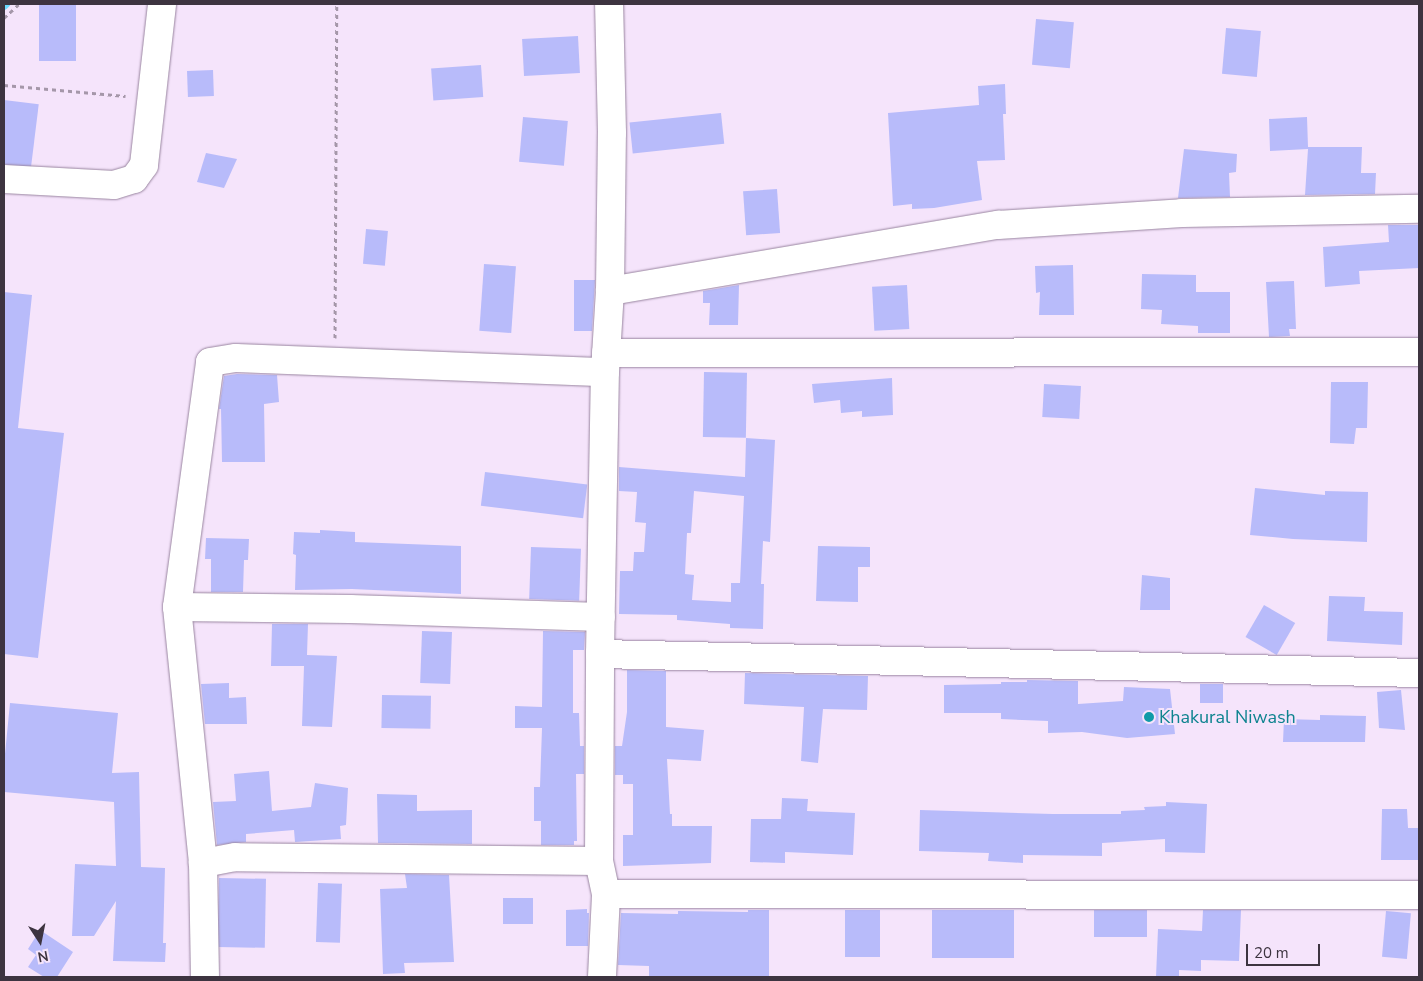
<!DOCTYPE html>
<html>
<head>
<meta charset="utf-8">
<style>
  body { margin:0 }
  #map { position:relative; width:1423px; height:981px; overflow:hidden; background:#f5e4fb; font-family:"Nunito Sans",sans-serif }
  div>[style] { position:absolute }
  .stream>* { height:8px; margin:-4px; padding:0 4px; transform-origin:4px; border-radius:4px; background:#6cd9fe }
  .building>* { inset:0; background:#b8bbfa; transform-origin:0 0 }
  .path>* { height:3px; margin-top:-1.5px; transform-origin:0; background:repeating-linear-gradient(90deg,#a597a9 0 4px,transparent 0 8px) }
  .roads { filter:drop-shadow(0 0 1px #9985a0) drop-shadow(0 0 1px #9985a0) }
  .minor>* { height:28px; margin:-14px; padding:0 14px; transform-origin:14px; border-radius:14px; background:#fff }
  .dots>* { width:14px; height:14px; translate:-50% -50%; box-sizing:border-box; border:2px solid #f5e4fb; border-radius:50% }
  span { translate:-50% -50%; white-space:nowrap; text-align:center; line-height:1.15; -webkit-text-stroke:4px #f5e4fb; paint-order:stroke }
  .culture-label { font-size:18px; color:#0d838f }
  .left { translate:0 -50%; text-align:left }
  .frame { position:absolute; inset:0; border:5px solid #3d3440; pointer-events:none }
  .north { position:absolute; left:15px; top:916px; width:50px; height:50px; -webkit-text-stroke:4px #f5e4fb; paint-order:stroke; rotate:169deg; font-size:14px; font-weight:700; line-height:20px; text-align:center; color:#3d3440 }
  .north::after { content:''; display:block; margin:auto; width:18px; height:22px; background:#3d3440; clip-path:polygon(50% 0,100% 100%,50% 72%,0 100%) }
  .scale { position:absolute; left:1246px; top:944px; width:74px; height:22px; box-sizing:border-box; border:2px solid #3d3440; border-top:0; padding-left:6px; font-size:15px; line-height:18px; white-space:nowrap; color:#3d3440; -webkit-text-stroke:4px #f5e4fb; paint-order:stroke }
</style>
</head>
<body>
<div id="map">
  <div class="stream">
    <div style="left:4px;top:6px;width:3px;rotate:-45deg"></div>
  </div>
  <div class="building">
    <div style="left:39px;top:4px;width:37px;height:57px"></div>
    <div style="left:1036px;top:19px;width:38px;height:46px;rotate:5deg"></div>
    <div style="left:1226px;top:28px;width:35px;height:46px;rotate:5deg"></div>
    <div style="left:578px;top:36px;width:37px;height:56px;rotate:87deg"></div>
    <div style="left:481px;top:65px;width:32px;height:50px;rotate:86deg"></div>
    <div style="left:213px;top:70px;width:26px;height:26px;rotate:88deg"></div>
    <div style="clip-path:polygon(1005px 84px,1006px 114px,1003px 114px,1005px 160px,977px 161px,982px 200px,934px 208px,912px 209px,912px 204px,893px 206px,888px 113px,979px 105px,978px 86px)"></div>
    <div style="left:4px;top:100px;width:35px;height:64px;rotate:7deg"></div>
    <div style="left:721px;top:113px;width:31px;height:92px;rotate:84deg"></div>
    <div style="left:523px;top:117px;width:45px;height:45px;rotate:5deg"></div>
    <div style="clip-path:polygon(1307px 117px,1308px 147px,1362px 147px,1361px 173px,1376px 173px,1375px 194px,1305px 195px,1308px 149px,1270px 151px,1269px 119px)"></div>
    <div style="clip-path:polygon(1184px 149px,1237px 154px,1236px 172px,1229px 173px,1230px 197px,1178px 198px)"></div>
    <div style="clip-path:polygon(206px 153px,237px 159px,224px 188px,197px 182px)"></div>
    <div style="left:777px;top:189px;width:44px;height:34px;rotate:86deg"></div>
    <div style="clip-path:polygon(1388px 225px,1419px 225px,1419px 268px,1359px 271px,1360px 284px,1325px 287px,1323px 247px,1389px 242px)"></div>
    <div style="left:366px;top:229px;width:22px;height:35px;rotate:5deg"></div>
    <div style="left:484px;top:264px;width:32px;height:67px;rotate:4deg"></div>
    <div style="clip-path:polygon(1073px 265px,1074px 315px,1039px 315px,1040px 292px,1036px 293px,1035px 266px)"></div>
    <div style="clip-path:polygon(1142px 274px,1196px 275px,1196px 292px,1230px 292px,1230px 333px,1198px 333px,1198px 326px,1161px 324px,1162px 310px,1141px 309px)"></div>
    <div style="clip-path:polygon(574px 280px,595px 280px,592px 331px,574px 331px)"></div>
    <div style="clip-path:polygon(1294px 281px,1296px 329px,1289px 329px,1290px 336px,1269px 337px,1266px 282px)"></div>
    <div style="clip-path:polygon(739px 285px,738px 325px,709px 325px,710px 303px,703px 303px,703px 291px)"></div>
    <div style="left:907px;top:285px;width:44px;height:35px;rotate:87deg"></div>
    <div style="clip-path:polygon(4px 292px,32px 295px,18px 428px,64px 433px,38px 658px,4px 654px)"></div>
    <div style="left:704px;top:372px;width:43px;height:65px;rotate:1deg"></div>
    <div style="clip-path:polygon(237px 374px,277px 375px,279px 402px,264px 404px,265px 462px,222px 462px,221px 409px,219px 409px,224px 376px)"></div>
    <div style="clip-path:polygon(892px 378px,893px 415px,862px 417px,862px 411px,841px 413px,840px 400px,814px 403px,812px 384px)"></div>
    <div style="clip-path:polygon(1331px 382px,1368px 382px,1367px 428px,1356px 428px,1354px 444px,1330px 443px)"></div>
    <div style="left:1044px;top:384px;width:37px;height:33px;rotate:3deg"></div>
    <div style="clip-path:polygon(evenodd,746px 438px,775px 440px,770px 542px,763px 541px,761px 584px,764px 584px,763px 629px,730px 628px,730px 624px,677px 620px,677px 615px,619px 614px,620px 571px,633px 571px,634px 552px,644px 552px,646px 523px,635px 522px,637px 492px,619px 491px,619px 467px,745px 477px,746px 438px,694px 491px,744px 496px,740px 583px,731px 583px,731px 602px,692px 600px,694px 575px,685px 574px,687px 533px,691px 533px,694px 491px)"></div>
    <div style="left:485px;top:472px;width:103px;height:34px;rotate:7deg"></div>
    <div style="clip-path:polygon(1255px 488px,1325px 495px,1325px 491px,1368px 492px,1367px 542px,1293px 539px,1250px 535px)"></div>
    <div style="clip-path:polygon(320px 530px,355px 532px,355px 542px,461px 546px,461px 594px,352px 589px,295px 590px,296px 555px,293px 554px,294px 532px,320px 533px)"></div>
    <div style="clip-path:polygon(206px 538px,249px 539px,248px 560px,244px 560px,243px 592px,211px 592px,211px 559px,205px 559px)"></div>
    <div style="clip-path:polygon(818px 546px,870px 547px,870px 567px,858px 567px,858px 602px,816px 601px)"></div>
    <div style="left:531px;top:547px;width:50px;height:52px;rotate:2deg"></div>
    <div style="clip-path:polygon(1142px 575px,1170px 578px,1170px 610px,1140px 610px)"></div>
    <div style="clip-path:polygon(1329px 596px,1365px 597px,1364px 611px,1403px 612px,1402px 645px,1327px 641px)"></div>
    <div style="left:1264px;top:605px;width:36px;height:37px;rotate:30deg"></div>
    <div style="clip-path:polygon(272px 624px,308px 624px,307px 655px,337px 656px,332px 727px,302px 726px,304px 666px,271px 666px)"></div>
    <div style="left:422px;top:631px;width:30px;height:52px;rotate:2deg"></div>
    <div style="clip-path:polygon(543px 631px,585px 632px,584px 650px,573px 650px,573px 713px,579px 713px,580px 746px,584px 746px,584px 774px,576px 774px,577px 841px,574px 841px,574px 845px,541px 845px,541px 821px,534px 821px,534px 787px,540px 787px,542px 728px,515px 728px,515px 706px,542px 707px)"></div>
    <div style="clip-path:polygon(627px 670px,666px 671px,666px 727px,704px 730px,701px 761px,667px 759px,670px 814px,672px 814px,672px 826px,712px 826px,711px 863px,623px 866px,623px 835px,633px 835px,633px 784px,623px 784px,623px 775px,615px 775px,615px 746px,622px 746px,627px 712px)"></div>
    <div style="clip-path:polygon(745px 673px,868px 676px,867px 710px,823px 709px,818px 763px,801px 761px,804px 707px,744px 704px)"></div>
    <div style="clip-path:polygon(1027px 680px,1078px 681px,1078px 704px,1123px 701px,1124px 687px,1170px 689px,1175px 734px,1127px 738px,1082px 732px,1048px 733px,1048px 721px,1001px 719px,1001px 713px,944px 713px,944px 685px,1001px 684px,1001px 682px,1027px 682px)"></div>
    <div style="clip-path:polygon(229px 683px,229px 698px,246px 697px,247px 724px,205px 724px,201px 684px)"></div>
    <div style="left:1200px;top:684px;width:23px;height:19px"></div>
    <div style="clip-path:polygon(1401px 690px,1405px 730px,1379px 728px,1377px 692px)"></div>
    <div style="left:382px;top:695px;width:49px;height:33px;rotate:1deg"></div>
    <div style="clip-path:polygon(10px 703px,118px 713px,112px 773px,139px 772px,141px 867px,165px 868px,163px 943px,166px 943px,165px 962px,113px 961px,116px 901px,94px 936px,72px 936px,75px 864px,116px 866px,114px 802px,4px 792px,4px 764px)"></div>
    <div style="clip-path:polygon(1320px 715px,1366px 716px,1365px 742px,1283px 742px,1284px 719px,1320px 720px)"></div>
    <div style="clip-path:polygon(269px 771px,272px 811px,311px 807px,315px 783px,348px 788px,346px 825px,340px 826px,341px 839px,295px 842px,294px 830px,246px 834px,246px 842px,217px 845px,213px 802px,236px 801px,234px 774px)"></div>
    <div style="clip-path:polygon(377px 794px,417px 795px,417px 811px,472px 810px,472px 844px,378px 843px)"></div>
    <div style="clip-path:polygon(782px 798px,808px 799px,807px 811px,855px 813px,853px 855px,785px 852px,785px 863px,750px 862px,751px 819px,781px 819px)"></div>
    <div style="clip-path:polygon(1166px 802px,1207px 804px,1205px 853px,1165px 852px,1165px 839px,1102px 843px,1102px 856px,1023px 855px,1023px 863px,988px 861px,989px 853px,919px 851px,920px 810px,1053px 814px,1121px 814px,1121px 811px,1145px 810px,1144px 807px,1166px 806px)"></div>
    <div style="clip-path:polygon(1382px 809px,1407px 809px,1408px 828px,1419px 828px,1419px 860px,1381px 860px)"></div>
    <div style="clip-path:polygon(405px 874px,449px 875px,454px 962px,404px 963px,405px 973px,383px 974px,380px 889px,407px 888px)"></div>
    <div style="left:219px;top:878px;width:47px;height:69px;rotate:1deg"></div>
    <div style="left:318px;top:883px;width:24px;height:59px;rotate:2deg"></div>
    <div style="left:533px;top:898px;width:26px;height:30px;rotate:90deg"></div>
    <div style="clip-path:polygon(587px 909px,587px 913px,589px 913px,588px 946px,566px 946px,566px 910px)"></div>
    <div style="clip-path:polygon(748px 910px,769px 910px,769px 977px,649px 977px,649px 966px,618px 965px,621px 913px,678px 914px,678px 911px,748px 912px)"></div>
    <div style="left:845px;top:910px;width:35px;height:47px"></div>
    <div style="left:932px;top:910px;width:82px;height:48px"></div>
    <div style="left:1094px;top:910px;width:53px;height:27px"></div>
    <div style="clip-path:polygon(1203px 910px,1241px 910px,1239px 961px,1201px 960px,1201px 971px,1179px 970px,1179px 977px,1156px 977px,1158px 929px,1202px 931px)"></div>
    <div style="left:1386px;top:911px;width:25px;height:46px;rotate:5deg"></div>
    <div style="clip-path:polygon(40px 930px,73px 952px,57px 977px,44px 977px,28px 967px,36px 955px,28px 949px)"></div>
  </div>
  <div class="path">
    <div style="left:4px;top:18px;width:21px;rotate:-43deg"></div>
    <div style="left:4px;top:85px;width:122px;rotate:5.2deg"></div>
    <div style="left:335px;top:338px;width:334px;rotate:-89.7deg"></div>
  </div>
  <div class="roads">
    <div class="minor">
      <div style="left:4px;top:179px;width:110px;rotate:3.1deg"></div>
      <div style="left:114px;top:185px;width:21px;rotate:-17deg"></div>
      <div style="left:134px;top:179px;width:17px;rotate:-54deg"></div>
      <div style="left:144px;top:165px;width:162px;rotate:-83.6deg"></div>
      <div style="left:610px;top:291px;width:394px;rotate:-9.7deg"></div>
      <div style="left:998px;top:225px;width:184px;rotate:-3.7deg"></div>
      <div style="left:1182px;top:213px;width:237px;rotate:-1deg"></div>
      <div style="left:606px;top:353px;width:813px;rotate:-0.07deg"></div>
      <div style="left:177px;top:607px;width:173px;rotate:0.7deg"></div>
      <div style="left:350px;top:609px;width:251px;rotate:1.8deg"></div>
      <div style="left:600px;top:654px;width:819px;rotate:1.33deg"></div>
      <div style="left:599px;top:861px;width:364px;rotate:-179.4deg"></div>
      <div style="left:235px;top:857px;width:33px;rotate:169deg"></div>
      <div style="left:203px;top:863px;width:257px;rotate:-95.8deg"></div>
      <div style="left:177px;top:607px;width:247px;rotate:-82.3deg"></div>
      <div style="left:210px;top:362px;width:26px;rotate:-9deg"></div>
      <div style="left:236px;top:358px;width:369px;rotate:2.2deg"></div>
      <div style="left:203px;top:863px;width:114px;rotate:89deg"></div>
      <div style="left:606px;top:894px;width:813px;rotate:0.07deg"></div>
      <div style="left:602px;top:977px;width:83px;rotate:-87.2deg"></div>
      <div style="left:606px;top:894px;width:34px;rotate:-102deg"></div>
      <div style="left:599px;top:861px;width:207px;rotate:-89.7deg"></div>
      <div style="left:600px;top:654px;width:282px;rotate:-89deg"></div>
      <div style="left:605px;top:372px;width:81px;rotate:-86.5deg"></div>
      <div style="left:610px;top:291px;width:158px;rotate:-89.3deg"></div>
      <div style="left:612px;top:133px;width:129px;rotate:-91.3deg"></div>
    </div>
  </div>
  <div class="dots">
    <div style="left:1149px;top:717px;background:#0f9aa8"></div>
  </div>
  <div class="culture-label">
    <span class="left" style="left:1159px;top:717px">Khakural Niwash</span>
  </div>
  <div class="frame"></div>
  <div class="north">N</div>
  <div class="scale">20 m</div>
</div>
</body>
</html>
